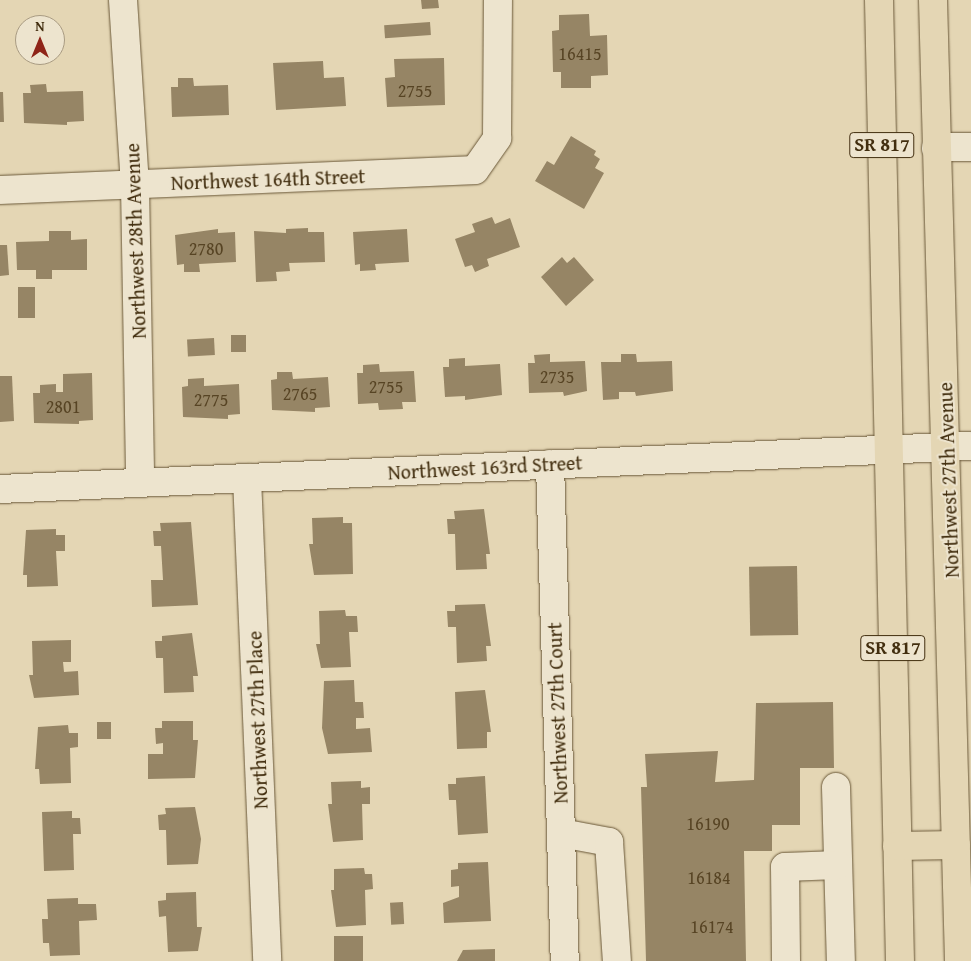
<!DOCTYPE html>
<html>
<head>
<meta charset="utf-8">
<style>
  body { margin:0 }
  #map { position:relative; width:971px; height:961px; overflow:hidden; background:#e4d6b4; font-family:"Gentium Book Plus",serif }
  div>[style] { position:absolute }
  .building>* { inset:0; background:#968565; transform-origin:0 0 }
  .roads { filter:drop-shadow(0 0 1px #6a5838) drop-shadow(0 0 1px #6a5838) }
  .minor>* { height:28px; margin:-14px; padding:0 14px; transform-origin:14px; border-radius:14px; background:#ede4ce }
  .major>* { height:28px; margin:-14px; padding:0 14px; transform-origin:14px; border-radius:14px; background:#e4d6b4 }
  span { translate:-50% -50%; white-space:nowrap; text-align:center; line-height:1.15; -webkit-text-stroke:4px #ede4ce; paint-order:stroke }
  .number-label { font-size:18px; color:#574424 }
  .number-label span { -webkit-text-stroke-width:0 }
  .shield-label span { padding:1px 4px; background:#ede4ce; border:1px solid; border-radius:4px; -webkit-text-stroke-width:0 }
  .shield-label { font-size:19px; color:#422e0f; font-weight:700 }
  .street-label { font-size:20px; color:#422e0f }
  .north { position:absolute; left:15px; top:15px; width:50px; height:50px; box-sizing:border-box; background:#ede4ce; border:1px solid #a99b82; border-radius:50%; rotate:0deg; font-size:14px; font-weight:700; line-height:20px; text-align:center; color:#422e0f }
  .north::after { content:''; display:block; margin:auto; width:18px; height:22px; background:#8f2418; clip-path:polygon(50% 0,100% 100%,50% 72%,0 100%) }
</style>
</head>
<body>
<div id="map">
  <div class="building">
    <div style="clip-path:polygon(421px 0,438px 0,439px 8px,422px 9px)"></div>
    <div style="clip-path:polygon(589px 14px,590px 36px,607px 35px,608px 75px,591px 76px,591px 88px,561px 88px,561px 72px,553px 72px,552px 31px,559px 30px,559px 15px)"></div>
    <div style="left:430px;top:22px;width:13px;height:46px;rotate:86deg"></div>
    <div style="clip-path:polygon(444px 58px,445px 105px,387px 107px,385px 78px,395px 77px,394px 59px)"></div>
    <div style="clip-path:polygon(323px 61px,324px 78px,344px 77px,346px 106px,276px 110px,273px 63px)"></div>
    <div style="clip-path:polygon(178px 78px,193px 78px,194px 86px,228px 85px,229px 115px,172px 117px,171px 87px,178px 87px)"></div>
    <div style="clip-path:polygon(46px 84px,47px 92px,83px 91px,84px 121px,67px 122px,67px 125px,24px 123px,23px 93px,31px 93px,30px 85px)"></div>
    <div style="clip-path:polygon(0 92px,3px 92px,4px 122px,0 122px)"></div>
    <div style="clip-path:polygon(571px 136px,596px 151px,594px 155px,600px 159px,595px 168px,604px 173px,584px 209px,535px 181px,547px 161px,554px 165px)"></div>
    <div style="clip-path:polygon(492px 217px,495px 224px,510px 218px,520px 247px,487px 259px,489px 266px,475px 272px,472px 265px,465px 267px,455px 239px,475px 232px,472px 224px)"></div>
    <div style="clip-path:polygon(308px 228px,308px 232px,324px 232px,325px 262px,289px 263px,290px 271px,276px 272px,277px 281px,256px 282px,254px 231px,286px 233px,286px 229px)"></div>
    <div style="clip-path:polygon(218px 229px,218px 233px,235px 232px,236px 262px,199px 264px,200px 272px,184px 272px,184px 264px,177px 265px,175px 235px)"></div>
    <div style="clip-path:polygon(407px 229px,409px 262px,375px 264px,376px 270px,360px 271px,360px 264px,355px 265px,353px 232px)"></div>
    <div style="clip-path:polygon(49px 231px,71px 231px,71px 240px,87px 239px,87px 270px,52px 270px,52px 279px,36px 279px,36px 270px,17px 270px,16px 242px,49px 241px)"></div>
    <div style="clip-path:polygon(0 245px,7px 245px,9px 275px,0 276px)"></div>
    <div style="clip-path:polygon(562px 257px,567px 263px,574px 257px,594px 280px,566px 306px,541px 277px)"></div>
    <div style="left:18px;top:287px;width:17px;height:31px"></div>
    <div style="left:246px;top:335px;width:17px;height:15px;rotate:90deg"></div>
    <div style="left:214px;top:338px;width:17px;height:27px;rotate:87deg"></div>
    <div style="clip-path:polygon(550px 354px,550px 362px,585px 361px,587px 391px,564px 396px,563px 392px,529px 393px,528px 363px,535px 363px,534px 355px)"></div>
    <div style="clip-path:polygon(621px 354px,636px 354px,637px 362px,672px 361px,673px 391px,636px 396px,635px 392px,619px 392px,619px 399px,603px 400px,601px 362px,621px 362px)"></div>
    <div style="clip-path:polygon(465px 358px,465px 366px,500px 364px,502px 395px,465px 400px,465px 396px,445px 397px,443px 367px,449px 367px,449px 359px)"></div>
    <div style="clip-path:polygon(379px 364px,380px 372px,414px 371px,416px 402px,402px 402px,403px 409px,379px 410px,378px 403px,358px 404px,357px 373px,363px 373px,363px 365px)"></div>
    <div style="clip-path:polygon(277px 372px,292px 372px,293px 379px,328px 377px,330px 407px,315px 408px,315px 412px,272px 410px,271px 380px,277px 379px)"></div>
    <div style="clip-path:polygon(92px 373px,93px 420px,79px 421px,79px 424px,34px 423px,33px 393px,40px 393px,40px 385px,56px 384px,56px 392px,63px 392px,63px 374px)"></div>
    <div style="clip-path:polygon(0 376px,12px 376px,14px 421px,0 422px)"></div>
    <div style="clip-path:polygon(204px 378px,204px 386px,239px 384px,240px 414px,228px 415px,228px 419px,183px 417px,182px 387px,188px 386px,188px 379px)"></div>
    <div style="clip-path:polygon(484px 509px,490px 554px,486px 554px,487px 569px,456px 570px,455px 534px,448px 534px,447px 519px,455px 519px,454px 511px)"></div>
    <div style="clip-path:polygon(343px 517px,343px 523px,352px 523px,353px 574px,314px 575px,309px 544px,313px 544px,312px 518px)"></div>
    <div style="clip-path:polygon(191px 522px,198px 605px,152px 607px,151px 580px,163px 580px,161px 546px,154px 546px,153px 531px,161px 531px,160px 523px)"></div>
    <div style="clip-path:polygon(56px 529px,56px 535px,65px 535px,65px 551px,56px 551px,58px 586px,27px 587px,27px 575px,23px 575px,26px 530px)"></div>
    <div style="left:797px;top:566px;width:69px;height:48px;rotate:89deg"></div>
    <div style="clip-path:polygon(485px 604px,491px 646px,486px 646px,487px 661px,457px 663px,456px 627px,448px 627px,447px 611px,455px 611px,455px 605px)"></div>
    <div style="clip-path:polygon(345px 610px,346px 616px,357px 616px,358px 632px,349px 632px,351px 667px,321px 668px,316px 644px,320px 644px,319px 611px)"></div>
    <div style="clip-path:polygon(192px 633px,198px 676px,193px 676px,194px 692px,164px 693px,163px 658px,156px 658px,155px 641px,162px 641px,162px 636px)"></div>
    <div style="clip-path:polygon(71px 640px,71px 662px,63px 662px,64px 672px,78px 671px,79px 695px,34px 698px,29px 675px,33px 675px,32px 641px)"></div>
    <div style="clip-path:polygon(354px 680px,355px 702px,363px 702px,364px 718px,356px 718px,356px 729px,370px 728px,372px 752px,328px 754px,322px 728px,324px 681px)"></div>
    <div style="clip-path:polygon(485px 690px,491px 732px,487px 732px,487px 748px,457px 749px,455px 692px)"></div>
    <div style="clip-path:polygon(833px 702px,834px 768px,800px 768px,800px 825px,772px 825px,772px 851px,744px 851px,746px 961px,646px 961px,641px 787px,647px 787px,645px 754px,718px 751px,715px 782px,754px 780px,756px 703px)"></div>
    <div style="clip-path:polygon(162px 721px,193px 721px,193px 740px,198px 740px,195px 778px,148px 779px,148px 754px,163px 754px,163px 743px,156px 744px,155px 728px,162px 728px)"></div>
    <div style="left:97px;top:722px;width:14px;height:17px"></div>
    <div style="clip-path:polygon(68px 725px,69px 733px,78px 733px,78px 747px,70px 748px,71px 783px,40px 784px,39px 769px,35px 769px,38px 727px)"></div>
    <div style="clip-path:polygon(485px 776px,488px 833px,458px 835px,456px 800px,449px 800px,448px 784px,456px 784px,456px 778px)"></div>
    <div style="clip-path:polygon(361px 781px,361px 788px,370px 787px,370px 804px,362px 804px,363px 840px,333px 842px,328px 804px,332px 804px,331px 782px)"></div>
    <div style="clip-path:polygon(195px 807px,201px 839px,198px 864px,167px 865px,166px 830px,159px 830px,158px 815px,166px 814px,165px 808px)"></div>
    <div style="clip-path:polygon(72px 811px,72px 818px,80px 818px,81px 834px,73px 834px,74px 870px,44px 871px,42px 812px)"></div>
    <div style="clip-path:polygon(488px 862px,491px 921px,444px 923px,443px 903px,459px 897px,459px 886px,451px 887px,451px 870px,458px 869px,458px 863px)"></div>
    <div style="clip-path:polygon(364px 868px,365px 874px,372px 874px,373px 889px,365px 890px,366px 925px,336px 927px,331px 890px,334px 890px,334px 869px)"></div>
    <div style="clip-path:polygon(196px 892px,197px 927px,202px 927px,198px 951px,168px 952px,166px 916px,159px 917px,158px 901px,166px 900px,166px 893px)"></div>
    <div style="clip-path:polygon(78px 898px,78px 904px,96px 904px,97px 920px,79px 921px,80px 955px,50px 956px,49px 943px,43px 943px,42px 919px,48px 919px,47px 899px)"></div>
    <div style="left:403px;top:902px;width:22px;height:13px;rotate:87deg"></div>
    <div style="left:334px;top:936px;width:29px;height:25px"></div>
    <div style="clip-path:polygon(495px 949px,495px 961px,457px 961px,463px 950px)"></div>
  </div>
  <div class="roads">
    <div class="minor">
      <div style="left:123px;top:0;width:185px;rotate:86.3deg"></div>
      <div style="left:135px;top:185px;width:298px;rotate:89deg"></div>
      <div style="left:936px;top:148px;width:35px;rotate:-2deg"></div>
      <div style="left:0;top:190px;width:475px;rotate:-2.4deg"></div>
      <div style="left:475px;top:170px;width:39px;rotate:-55deg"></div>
      <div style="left:497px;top:138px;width:138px;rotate:-89.6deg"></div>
      <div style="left:550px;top:464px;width:497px;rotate:88.3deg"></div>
      <div style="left:247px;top:478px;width:483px;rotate:87.6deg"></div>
      <div style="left:0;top:489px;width:972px;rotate:-2.54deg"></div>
      <div style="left:836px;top:787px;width:174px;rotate:88.4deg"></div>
      <div style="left:561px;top:833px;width:49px;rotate:10.6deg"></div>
      <div style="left:609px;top:842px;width:119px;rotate:86.2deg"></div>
      <div style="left:786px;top:961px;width:94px;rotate:-90.6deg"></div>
      <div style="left:785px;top:867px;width:53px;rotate:-2.2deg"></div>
    </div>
    <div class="major">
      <div style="left:879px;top:0;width:961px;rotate:88.75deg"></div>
      <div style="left:933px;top:0;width:961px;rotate:88.45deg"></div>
      <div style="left:897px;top:846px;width:59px;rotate:-1deg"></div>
    </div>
  </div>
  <div class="number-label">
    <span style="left:580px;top:54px">16415</span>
    <span style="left:415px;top:91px">2755</span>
    <span style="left:206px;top:249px">2780</span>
    <span style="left:557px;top:377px">2735</span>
    <span style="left:386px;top:387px">2755</span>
    <span style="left:300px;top:394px">2765</span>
    <span style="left:211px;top:400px">2775</span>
    <span style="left:63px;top:407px">2801</span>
    <span style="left:708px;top:824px">16190</span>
    <span style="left:709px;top:878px">16184</span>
    <span style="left:712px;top:927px">16174</span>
  </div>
  <div class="shield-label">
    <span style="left:882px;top:145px">SR 817</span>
    <span style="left:893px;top:648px">SR 817</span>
  </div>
  <div class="street-label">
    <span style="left:268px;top:179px;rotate:-2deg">Northwest 164th Street</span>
    <span style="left:135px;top:241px;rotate:-92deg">Northwest 28th Avenue</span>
    <span style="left:485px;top:467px;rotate:-3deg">Northwest 163rd Street</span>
    <span style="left:948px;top:480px;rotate:-92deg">Northwest 27th Avenue</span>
    <span style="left:557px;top:713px;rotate:-92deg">Northwest 27th Court</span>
    <span style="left:257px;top:720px;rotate:-92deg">Northwest 27th Place</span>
  </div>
  <div class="north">N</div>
</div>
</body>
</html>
